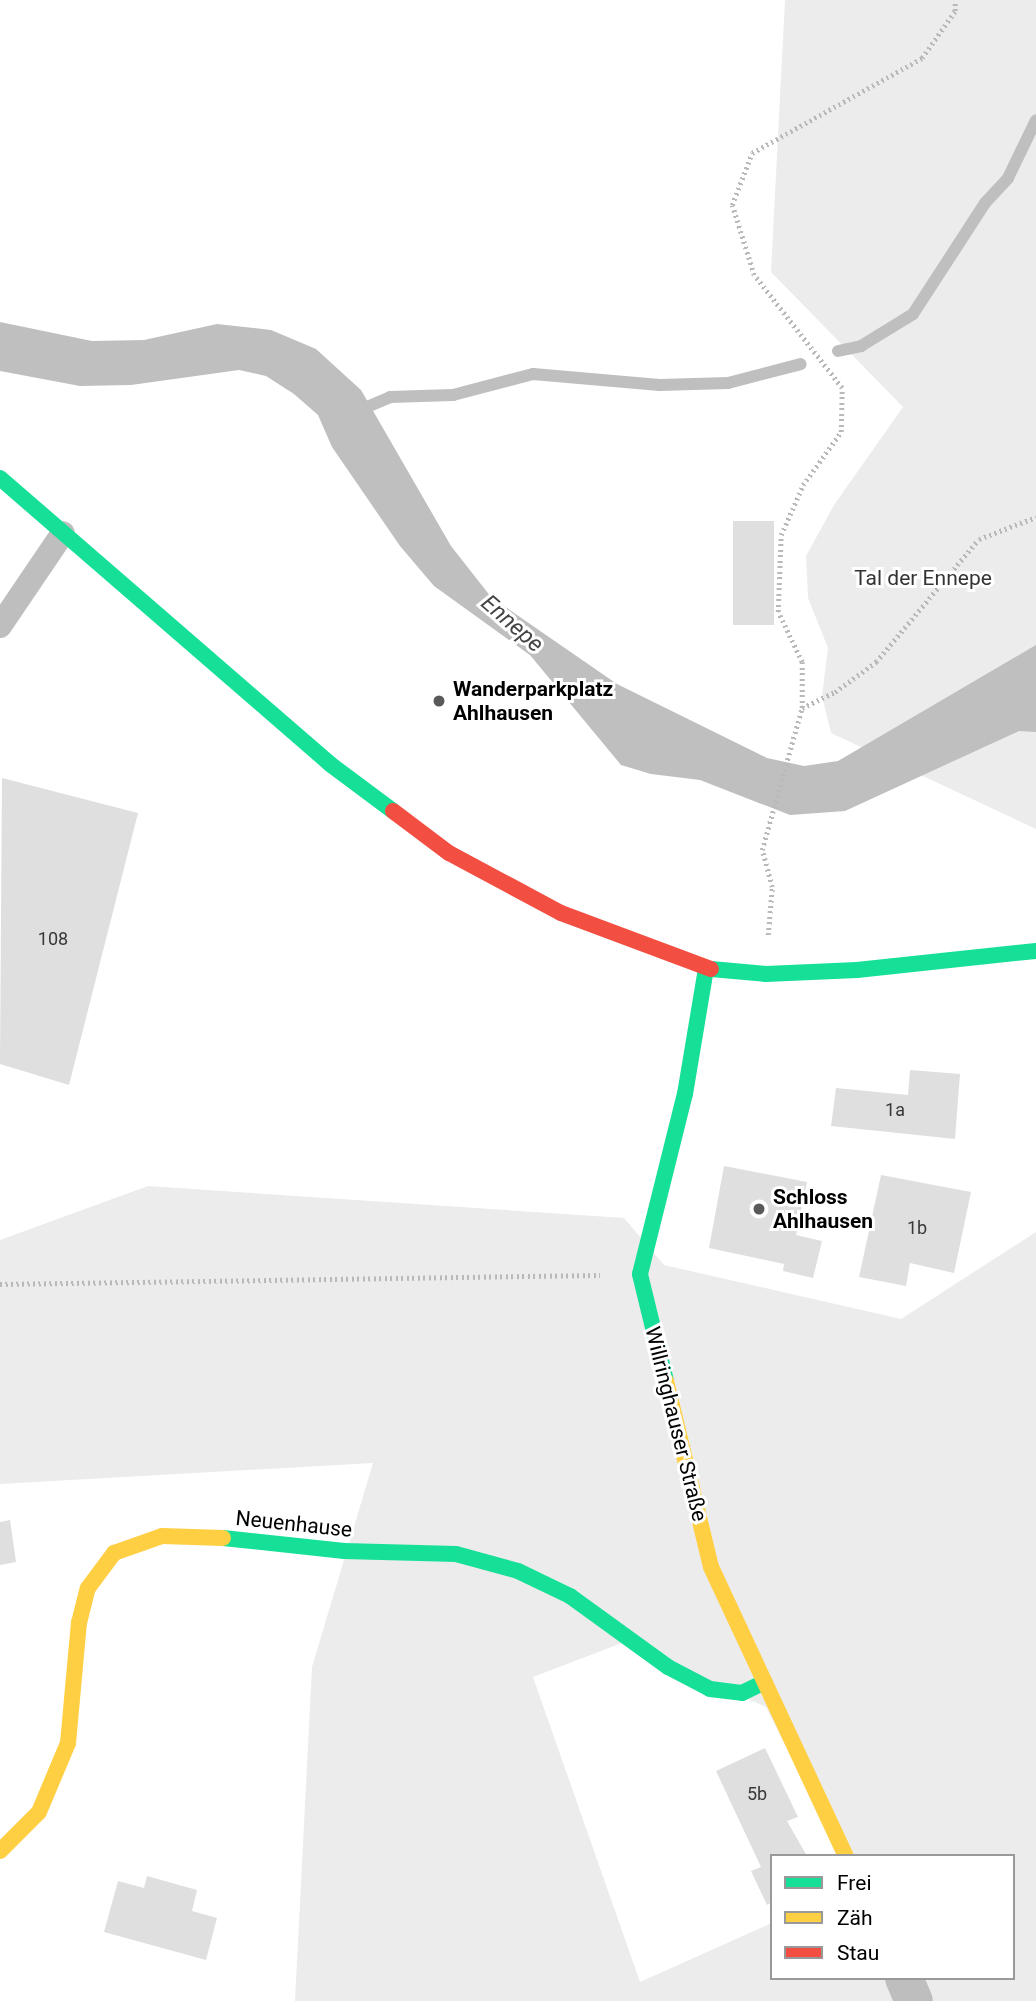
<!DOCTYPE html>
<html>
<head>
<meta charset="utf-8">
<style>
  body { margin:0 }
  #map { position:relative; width:1036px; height:2001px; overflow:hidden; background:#fff; font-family:Roboto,sans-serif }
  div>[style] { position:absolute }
  .green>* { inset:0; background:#ececec }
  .water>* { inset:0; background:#bfbfbf }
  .stream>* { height:12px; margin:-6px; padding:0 6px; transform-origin:6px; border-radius:6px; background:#bfbfbf }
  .building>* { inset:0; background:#dfdfdf; transform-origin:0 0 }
  .path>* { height:4.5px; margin-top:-2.25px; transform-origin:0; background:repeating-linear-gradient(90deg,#b9b9b9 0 2px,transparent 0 5.5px) }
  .lane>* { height:24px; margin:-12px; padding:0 12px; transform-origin:12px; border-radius:12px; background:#bebebe }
  .street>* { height:38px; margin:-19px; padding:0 19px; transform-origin:19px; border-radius:19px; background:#bebebe }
  .fast>* { height:16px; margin:-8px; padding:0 8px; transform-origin:8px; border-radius:8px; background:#16e098 }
  .slow>* { height:16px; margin:-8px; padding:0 8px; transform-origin:8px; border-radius:8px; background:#ffcf43 }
  .jam>* { height:16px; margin:-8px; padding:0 8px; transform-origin:8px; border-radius:8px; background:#f24e42 }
  .dots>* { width:19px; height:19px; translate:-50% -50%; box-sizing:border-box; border:4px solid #fff; border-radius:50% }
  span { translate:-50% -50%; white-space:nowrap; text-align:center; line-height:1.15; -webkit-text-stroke:6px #fff; paint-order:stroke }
  .number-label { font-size:18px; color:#383838 }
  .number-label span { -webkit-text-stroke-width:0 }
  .park-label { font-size:21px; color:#333 }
  .poi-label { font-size:21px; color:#000; font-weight:700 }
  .left { translate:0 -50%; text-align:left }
  .street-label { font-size:21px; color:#000 }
  .water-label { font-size:23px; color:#444; font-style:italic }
  .legend { position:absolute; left:770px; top:1854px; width:245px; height:126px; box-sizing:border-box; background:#fff; border:2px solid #999; margin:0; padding:9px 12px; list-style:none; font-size:21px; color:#000 }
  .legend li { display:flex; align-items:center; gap:14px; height:35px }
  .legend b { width:35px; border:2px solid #999 }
</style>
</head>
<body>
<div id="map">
  <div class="green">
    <div style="clip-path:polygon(785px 0,1036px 0,1036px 829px,831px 733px,822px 696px,828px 648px,808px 598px,806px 556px,834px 505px,903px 407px,771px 272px)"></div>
    <div style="clip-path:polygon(evenodd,148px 1186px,624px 1218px,664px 1265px,901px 1319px,1036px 1232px,1036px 2001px,295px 2001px,312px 1667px,373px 1463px,0 1484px,0 1240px,148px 1186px,622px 1643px,766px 1707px,841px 1856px,1013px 1856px,1013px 1978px,772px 1978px,772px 1923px,640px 1982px,533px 1677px,622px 1643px)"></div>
  </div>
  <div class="water">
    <div style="clip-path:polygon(0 322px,92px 341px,144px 340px,217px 324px,271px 330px,316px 349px,361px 390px,451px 546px,491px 597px,617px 684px,767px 758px,804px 766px,838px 761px,1036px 645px,1036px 732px,1019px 731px,845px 811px,790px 815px,700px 780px,651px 774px,621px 765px,530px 655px,434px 586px,400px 546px,332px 447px,318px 415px,294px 394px,266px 376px,239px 370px,131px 385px,80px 386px,0 371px)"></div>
  </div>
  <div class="stream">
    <div style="left:838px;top:351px;width:24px;rotate:-12deg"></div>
    <div style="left:861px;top:346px;width:61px;rotate:-31.6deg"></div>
    <div style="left:913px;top:314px;width:132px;rotate:-57deg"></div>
    <div style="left:985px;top:203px;width:34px;rotate:-47deg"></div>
    <div style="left:1008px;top:178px;width:64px;rotate:-64.2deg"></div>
    <div style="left:355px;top:412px;width:38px;rotate:-23deg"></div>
    <div style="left:390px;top:397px;width:63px;rotate:-1.8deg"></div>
    <div style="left:453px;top:395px;width:83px;rotate:-14.7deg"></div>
    <div style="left:533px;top:374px;width:127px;rotate:5deg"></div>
    <div style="left:660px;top:385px;width:68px;rotate:-1.7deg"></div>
    <div style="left:728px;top:383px;width:75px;rotate:-14.6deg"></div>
  </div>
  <div class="building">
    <div style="left:733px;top:521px;width:41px;height:104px"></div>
    <div style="clip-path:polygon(2px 778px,138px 813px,69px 1085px,0 1064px)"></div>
    <div style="clip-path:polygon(910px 1070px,960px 1074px,955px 1139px,831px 1126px,836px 1088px,908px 1095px)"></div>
    <div style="clip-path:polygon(724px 1166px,807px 1182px,796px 1235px,822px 1241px,813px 1278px,783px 1271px,784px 1264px,709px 1248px)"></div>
    <div style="clip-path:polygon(881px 1175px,971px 1192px,954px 1273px,910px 1263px,906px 1286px,859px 1277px)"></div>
    <div style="clip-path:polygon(10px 1520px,16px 1562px,0 1565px,0 1522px)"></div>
    <div style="clip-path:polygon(765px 1748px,798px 1817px,787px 1821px,807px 1856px,772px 1856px,772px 1902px,767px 1905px,751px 1871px,761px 1867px,716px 1771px)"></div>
    <div style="clip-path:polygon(147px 1876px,197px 1890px,192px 1911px,217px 1918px,206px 1960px,104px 1932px,118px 1881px,144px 1888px)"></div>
  </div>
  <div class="path">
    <div style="left:802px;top:708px;width:37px;rotate:-26deg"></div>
    <div style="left:835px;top:692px;width:51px;rotate:-36.2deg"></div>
    <div style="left:876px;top:662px;width:160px;rotate:-50.1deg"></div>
    <div style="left:979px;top:539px;width:61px;rotate:-21.1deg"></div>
    <div style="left:768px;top:935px;width:48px;rotate:-85.2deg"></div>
    <div style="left:772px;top:887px;width:38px;rotate:-105deg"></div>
    <div style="left:762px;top:850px;width:148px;rotate:-74.3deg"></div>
    <div style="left:802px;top:708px;width:46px;rotate:-90deg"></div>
    <div style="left:802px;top:662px;width:55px;rotate:-115.6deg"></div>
    <div style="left:778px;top:612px;width:77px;rotate:-87.8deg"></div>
    <div style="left:781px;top:535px;width:55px;rotate:-66.3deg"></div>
    <div style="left:803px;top:485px;width:65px;rotate:-54.4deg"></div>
    <div style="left:841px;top:432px;width:44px;rotate:-88.7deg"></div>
    <div style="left:842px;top:388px;width:143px;rotate:-127.9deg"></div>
    <div style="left:754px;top:275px;width:73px;rotate:-107.4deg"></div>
    <div style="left:732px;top:205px;width:56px;rotate:-69deg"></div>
    <div style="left:752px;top:153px;width:195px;rotate:-29.2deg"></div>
    <div style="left:922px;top:58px;width:57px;rotate:-54.9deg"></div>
    <div style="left:955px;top:11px;width:11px;rotate:-90deg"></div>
    <div style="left:0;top:1284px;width:600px;rotate:-0.86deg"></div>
  </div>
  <div class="lane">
    <div style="left:0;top:626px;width:112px;rotate:-55.9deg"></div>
  </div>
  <div class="street">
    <div style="left:904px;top:1978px;width:25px;rotate:67deg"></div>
  </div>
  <div class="fast">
    <div style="left:0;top:478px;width:437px;rotate:40.9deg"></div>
    <div style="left:330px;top:764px;width:79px;rotate:36.7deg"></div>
    <div style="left:711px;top:969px;width:55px;rotate:5.2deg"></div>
    <div style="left:766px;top:974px;width:91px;rotate:-2.5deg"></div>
    <div style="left:857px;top:970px;width:180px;rotate:-6.1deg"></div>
    <div style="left:666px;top:1381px;width:110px;rotate:-103.7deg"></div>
    <div style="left:640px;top:1274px;width:186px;rotate:-76deg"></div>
    <div style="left:685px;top:1094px;width:127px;rotate:-80.5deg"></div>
    <div style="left:223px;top:1538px;width:122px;rotate:6.1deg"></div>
    <div style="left:344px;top:1551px;width:112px;rotate:1.5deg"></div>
    <div style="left:456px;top:1554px;width:64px;rotate:15.3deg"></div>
    <div style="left:518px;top:1571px;width:58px;rotate:25.7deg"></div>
    <div style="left:570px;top:1596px;width:121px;rotate:35.9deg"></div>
    <div style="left:668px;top:1667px;width:47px;rotate:27.6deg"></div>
    <div style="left:710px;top:1689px;width:32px;rotate:7deg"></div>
    <div style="left:742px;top:1693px;width:25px;rotate:-26deg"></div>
  </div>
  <div class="slow">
    <div style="left:666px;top:1381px;width:191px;rotate:76.4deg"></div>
    <div style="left:711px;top:1567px;width:319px;rotate:65deg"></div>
    <div style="left:0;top:1851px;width:55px;rotate:-45deg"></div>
    <div style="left:39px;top:1812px;width:75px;rotate:-67.2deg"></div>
    <div style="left:68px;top:1743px;width:121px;rotate:-84.8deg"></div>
    <div style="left:79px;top:1623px;width:36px;rotate:-76deg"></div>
    <div style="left:88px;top:1588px;width:44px;rotate:-53.4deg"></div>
    <div style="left:114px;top:1553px;width:51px;rotate:-19.5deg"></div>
    <div style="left:162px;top:1536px;width:61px;rotate:1.9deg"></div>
  </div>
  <div class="jam">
    <div style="left:393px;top:811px;width:70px;rotate:36.9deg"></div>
    <div style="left:449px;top:853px;width:127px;rotate:28.2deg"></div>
    <div style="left:561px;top:913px;width:160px;rotate:20.5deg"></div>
  </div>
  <div class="dots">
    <div style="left:439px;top:701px;background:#595959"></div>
    <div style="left:759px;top:1209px;background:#595959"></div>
  </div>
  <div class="number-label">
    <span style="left:53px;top:939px">108</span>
    <span style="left:895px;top:1110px">1a</span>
    <span style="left:917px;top:1228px">1b</span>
    <span style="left:757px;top:1794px">5b</span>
  </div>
  <div class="park-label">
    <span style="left:923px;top:578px">Tal der Ennepe</span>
  </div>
  <div class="poi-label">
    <span class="left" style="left:453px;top:701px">Wanderparkplatz<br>Ahlhausen</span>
    <span class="left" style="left:773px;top:1209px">Schloss<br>Ahlhausen</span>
  </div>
  <div class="street-label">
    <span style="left:676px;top:1424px;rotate:76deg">Willringhauser Straße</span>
    <span style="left:294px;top:1524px;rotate:6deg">Neuenhause</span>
  </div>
  <div class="water-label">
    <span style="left:512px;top:624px;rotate:41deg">Ennepe</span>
  </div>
  <ul class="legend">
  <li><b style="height:9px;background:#16e098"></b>Frei</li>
  <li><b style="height:9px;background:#ffcf43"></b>Zäh</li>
  <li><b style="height:9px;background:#f24e42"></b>Stau</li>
  </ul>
</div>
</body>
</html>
